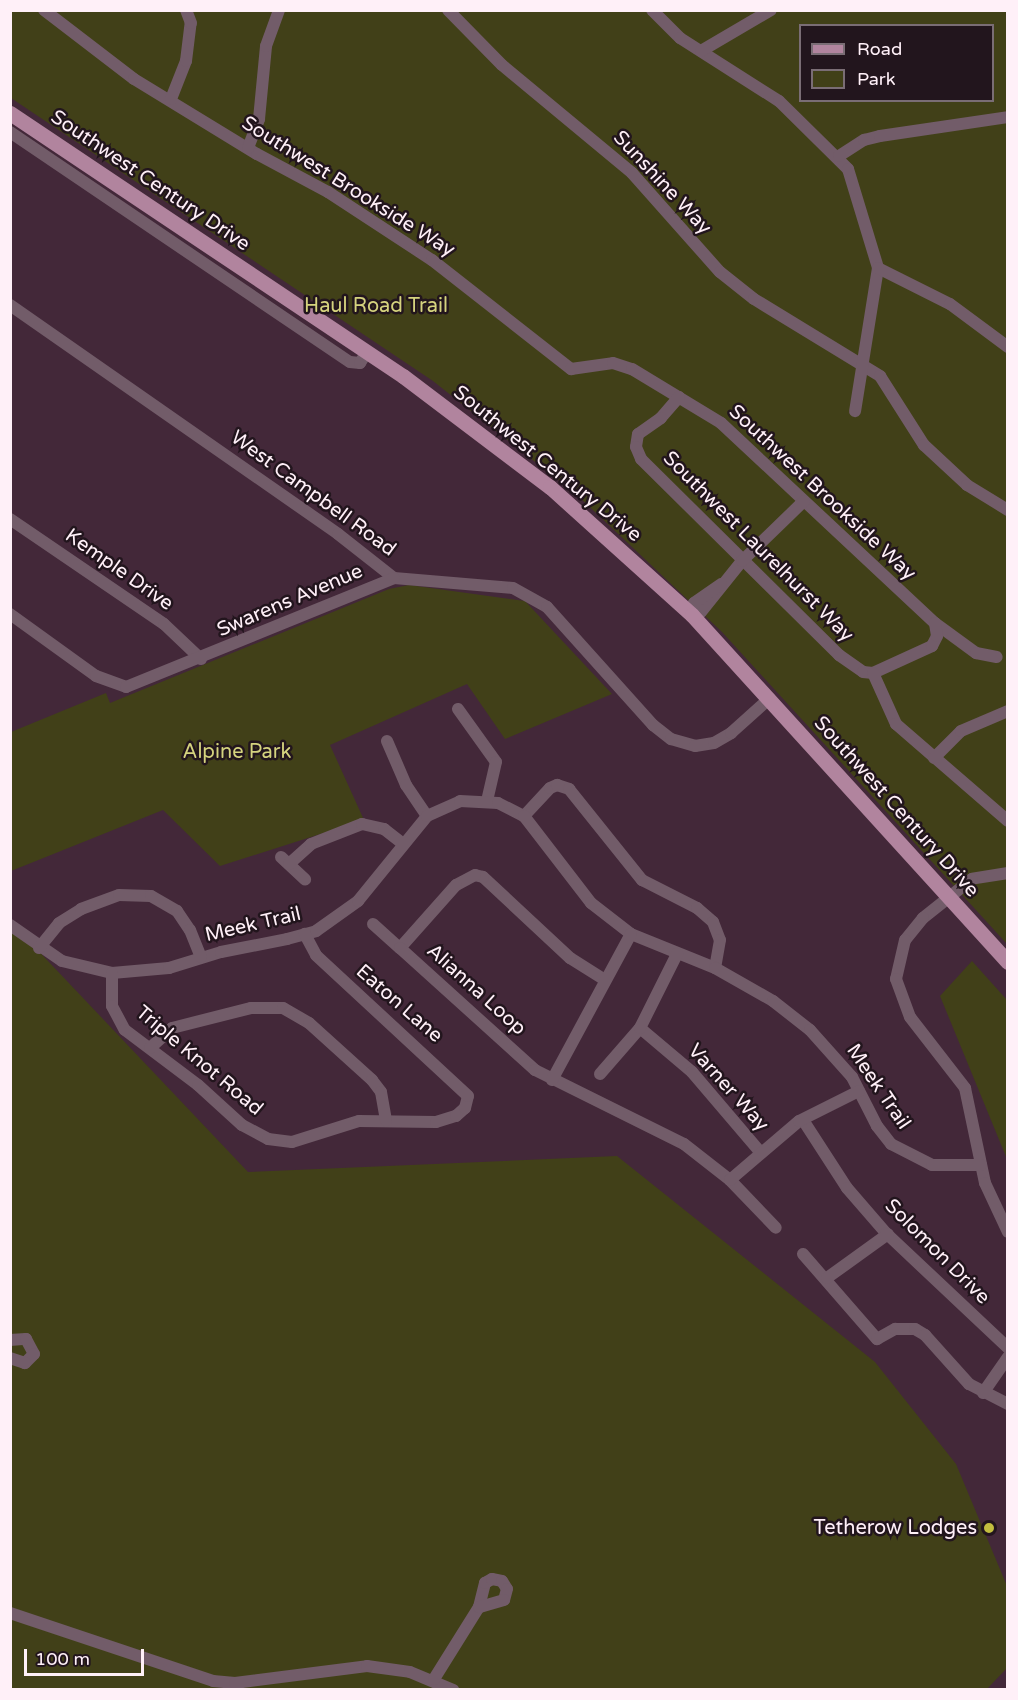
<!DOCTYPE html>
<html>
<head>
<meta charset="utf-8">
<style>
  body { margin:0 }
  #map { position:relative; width:1018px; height:1700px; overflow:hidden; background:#432839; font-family:"Varela Round",sans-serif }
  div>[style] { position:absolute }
  .green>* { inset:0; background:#414018 }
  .minor>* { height:12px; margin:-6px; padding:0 6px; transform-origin:6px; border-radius:6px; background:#725c69 }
  .major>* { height:15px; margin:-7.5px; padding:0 7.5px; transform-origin:7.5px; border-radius:7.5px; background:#b1849e }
  .dots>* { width:16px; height:16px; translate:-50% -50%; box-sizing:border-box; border:3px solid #22151d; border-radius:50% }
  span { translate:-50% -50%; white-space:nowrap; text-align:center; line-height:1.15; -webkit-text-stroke:5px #22151d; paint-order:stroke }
  .street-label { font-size:20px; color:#fff0f8 }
  .park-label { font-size:20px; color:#d5d37e }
  .poi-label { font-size:20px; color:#fff0f8 }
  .right { translate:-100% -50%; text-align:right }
  .frame { position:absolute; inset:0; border:12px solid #fff0f8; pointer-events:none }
  .legend { position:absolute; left:799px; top:24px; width:195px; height:78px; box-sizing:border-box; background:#22151d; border:2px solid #7a6d75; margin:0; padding:8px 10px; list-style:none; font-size:18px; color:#fff0f8 }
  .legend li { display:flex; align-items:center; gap:12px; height:30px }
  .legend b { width:30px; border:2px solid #7a6d75 }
  .scale { position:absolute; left:24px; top:1649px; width:120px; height:27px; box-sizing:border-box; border:3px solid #fff0f8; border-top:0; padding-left:8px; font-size:18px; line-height:21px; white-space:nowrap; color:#fff0f8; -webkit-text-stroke:4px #22151d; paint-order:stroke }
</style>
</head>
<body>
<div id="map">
  <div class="green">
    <div style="clip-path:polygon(evenodd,10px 11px,1007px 11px,1007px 944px,722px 632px,577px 495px,433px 381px,11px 98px,10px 11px,800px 26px,992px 26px,992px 100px,800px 100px,800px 26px)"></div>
    <div style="clip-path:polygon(409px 585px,525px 601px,612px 694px,505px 739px,467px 684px,330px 745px,364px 820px,220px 866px,163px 810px,11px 871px,11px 732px,106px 693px,110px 703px,389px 589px)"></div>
    <div style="clip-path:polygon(11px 922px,248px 1172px,617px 1156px,875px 1362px,956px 1464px,1007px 1586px,1007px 1668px,987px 1689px,11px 1689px)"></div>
    <div style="clip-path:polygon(972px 961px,1007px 1000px,1007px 1159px,940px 996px)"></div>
  </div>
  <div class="minor">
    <div style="left:44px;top:10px;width:113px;rotate:37.5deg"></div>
    <div style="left:134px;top:79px;width:144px;rotate:31.4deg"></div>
    <div style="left:257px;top:154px;width:81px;rotate:28.2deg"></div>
    <div style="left:328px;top:192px;width:124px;rotate:33.2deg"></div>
    <div style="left:432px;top:260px;width:177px;rotate:38.1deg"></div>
    <div style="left:571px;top:369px;width:42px;rotate:-8.1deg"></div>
    <div style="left:613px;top:363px;width:20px;rotate:18deg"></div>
    <div style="left:632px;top:369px;width:104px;rotate:31.2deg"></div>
    <div style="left:721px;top:423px;width:293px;rotate:43.1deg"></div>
    <div style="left:935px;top:623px;width:51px;rotate:36.2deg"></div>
    <div style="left:976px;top:653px;width:21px;rotate:11deg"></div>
    <div style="left:448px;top:10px;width:77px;rotate:45.5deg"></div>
    <div style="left:502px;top:65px;width:169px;rotate:39.7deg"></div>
    <div style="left:632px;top:173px;width:132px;rotate:48.4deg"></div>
    <div style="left:720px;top:272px;width:43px;rotate:38.5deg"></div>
    <div style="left:754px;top:299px;width:148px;rotate:31.4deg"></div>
    <div style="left:880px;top:376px;width:82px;rotate:57.5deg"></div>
    <div style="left:924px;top:445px;width:59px;rotate:42.9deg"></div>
    <div style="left:967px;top:485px;width:48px;rotate:31.4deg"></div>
    <div style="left:652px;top:10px;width:40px;rotate:45deg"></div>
    <div style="left:680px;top:38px;width:117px;rotate:32.5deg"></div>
    <div style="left:779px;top:101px;width:97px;rotate:44.6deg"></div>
    <div style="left:848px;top:169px;width:103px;rotate:73.1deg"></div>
    <div style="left:878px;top:268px;width:145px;rotate:99.1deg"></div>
    <div style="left:701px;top:51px;width:81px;rotate:-30.4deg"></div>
    <div style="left:171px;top:99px;width:41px;rotate:-68.5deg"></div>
    <div style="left:186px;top:61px;width:38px;rotate:-83deg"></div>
    <div style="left:191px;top:23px;width:14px;rotate:-111deg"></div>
    <div style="left:10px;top:132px;width:410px;rotate:34.1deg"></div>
    <div style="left:350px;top:362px;width:10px;rotate:6deg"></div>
    <div style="left:360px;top:363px;width:13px;rotate:-58deg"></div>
    <div style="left:248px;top:148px;width:31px;rotate:-69deg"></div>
    <div style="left:259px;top:119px;width:73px;rotate:-84.5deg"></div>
    <div style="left:266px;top:46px;width:38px;rotate:-70deg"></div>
    <div style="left:839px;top:156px;width:30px;rotate:-33deg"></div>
    <div style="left:864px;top:140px;width:16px;rotate:-14deg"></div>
    <div style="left:880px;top:136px;width:129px;rotate:-8.4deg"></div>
    <div style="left:878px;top:268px;width:80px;rotate:26.6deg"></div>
    <div style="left:950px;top:304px;width:72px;rotate:36.6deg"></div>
    <div style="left:10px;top:305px;width:400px;rotate:34.9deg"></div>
    <div style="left:338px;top:534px;width:71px;rotate:38.2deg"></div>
    <div style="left:394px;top:578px;width:119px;rotate:4.8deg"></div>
    <div style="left:513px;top:588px;width:39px;rotate:29deg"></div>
    <div style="left:547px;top:607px;width:159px;rotate:48.1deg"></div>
    <div style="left:653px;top:725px;width:23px;rotate:38deg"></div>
    <div style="left:671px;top:739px;width:25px;rotate:16deg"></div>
    <div style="left:695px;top:746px;width:19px;rotate:-9deg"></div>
    <div style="left:714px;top:743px;width:20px;rotate:-30deg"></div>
    <div style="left:731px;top:733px;width:52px;rotate:-41.9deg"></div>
    <div style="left:679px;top:397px;width:28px;rotate:131deg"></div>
    <div style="left:661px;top:418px;width:28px;rotate:145deg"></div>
    <div style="left:638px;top:434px;width:13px;rotate:99deg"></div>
    <div style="left:636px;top:447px;width:13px;rotate:67deg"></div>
    <div style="left:641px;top:459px;width:279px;rotate:44.7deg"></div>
    <div style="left:839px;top:655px;width:29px;rotate:35deg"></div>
    <div style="left:863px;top:672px;width:10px;rotate:6deg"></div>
    <div style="left:873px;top:673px;width:65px;rotate:-24.6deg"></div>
    <div style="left:932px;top:646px;width:11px;rotate:-63deg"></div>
    <div style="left:937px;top:636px;width:13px;rotate:-99deg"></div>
    <div style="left:10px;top:519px;width:186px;rotate:34.3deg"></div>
    <div style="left:164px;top:624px;width:51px;rotate:43.4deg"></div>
    <div style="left:10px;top:614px;width:106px;rotate:35.8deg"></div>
    <div style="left:96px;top:676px;width:32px;rotate:20deg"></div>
    <div style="left:126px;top:687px;width:289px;rotate:-22.1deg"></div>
    <div style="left:692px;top:615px;width:9px;rotate:-18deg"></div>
    <div style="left:701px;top:612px;width:65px;rotate:-51.2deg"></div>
    <div style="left:742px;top:561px;width:86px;rotate:-44.1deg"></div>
    <div style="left:692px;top:615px;width:12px;rotate:-81deg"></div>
    <div style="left:694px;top:603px;width:33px;rotate:-35deg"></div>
    <div style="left:873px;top:673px;width:56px;rotate:65.7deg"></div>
    <div style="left:896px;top:724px;width:148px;rotate:40.9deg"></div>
    <div style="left:458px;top:709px;width:65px;rotate:54.4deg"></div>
    <div style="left:496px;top:762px;width:39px;rotate:103deg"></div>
    <div style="left:387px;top:741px;width:48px;rotate:66.6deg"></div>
    <div style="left:406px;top:785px;width:37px;rotate:56deg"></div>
    <div style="left:934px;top:758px;width:38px;rotate:-45deg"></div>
    <div style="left:961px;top:731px;width:51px;rotate:-23.1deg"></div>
    <div style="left:524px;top:816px;width:38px;rotate:-47deg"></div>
    <div style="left:550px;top:788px;width:8px;rotate:-23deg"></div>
    <div style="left:557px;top:785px;width:13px;rotate:18deg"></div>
    <div style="left:569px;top:789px;width:117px;rotate:51.3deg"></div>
    <div style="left:642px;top:880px;width:62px;rotate:27deg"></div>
    <div style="left:697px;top:908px;width:21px;rotate:41deg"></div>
    <div style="left:713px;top:922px;width:19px;rotate:69deg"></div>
    <div style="left:720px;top:940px;width:28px;rotate:100deg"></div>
    <div style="left:281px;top:857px;width:33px;rotate:43deg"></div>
    <div style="left:289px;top:864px;width:30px;rotate:-42deg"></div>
    <div style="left:311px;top:844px;width:55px;rotate:-21.4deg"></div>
    <div style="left:362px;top:824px;width:23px;rotate:13deg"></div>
    <div style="left:384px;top:829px;width:24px;rotate:38deg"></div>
    <div style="left:1008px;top:873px;width:36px;rotate:171deg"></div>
    <div style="left:972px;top:879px;width:63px;rotate:141.5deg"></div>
    <div style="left:923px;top:918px;width:28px;rotate:129deg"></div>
    <div style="left:905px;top:940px;width:40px;rotate:103deg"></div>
    <div style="left:896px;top:979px;width:40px;rotate:69.8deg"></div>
    <div style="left:910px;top:1017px;width:90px;rotate:52.2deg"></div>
    <div style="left:965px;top:1088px;width:97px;rotate:78.1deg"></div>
    <div style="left:985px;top:1183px;width:54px;rotate:64.9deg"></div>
    <div style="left:373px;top:924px;width:36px;rotate:42deg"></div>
    <div style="left:10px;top:925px;width:63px;rotate:34.7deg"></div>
    <div style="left:62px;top:961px;width:51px;rotate:13.5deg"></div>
    <div style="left:112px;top:973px;width:57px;rotate:-5deg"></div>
    <div style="left:169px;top:968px;width:54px;rotate:-17.1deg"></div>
    <div style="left:221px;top:952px;width:67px;rotate:-11.1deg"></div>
    <div style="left:287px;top:939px;width:30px;rotate:-15deg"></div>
    <div style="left:316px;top:931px;width:52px;rotate:-35.5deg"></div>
    <div style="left:358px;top:901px;width:109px;rotate:-50.9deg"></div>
    <div style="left:427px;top:816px;width:36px;rotate:-24deg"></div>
    <div style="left:460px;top:801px;width:38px;rotate:3deg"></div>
    <div style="left:498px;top:803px;width:29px;rotate:27deg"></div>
    <div style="left:524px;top:816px;width:110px;rotate:52.4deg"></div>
    <div style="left:591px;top:903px;width:51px;rotate:37.8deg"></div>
    <div style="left:631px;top:934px;width:91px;rotate:22deg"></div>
    <div style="left:715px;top:968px;width:67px;rotate:29.6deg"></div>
    <div style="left:773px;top:1001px;width:47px;rotate:38.1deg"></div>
    <div style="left:810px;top:1030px;width:63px;rotate:48.2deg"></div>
    <div style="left:852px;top:1077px;width:55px;rotate:63deg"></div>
    <div style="left:877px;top:1126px;width:23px;rotate:52deg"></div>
    <div style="left:891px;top:1144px;width:46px;rotate:27.1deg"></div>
    <div style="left:932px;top:1165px;width:49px"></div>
    <div style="left:39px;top:948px;width:32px;rotate:-51deg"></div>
    <div style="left:59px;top:923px;width:26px;rotate:-32deg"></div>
    <div style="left:81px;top:909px;width:40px;rotate:-20.2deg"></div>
    <div style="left:119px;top:895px;width:32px;rotate:2deg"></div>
    <div style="left:151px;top:896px;width:30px;rotate:30deg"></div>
    <div style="left:177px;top:911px;width:23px;rotate:56deg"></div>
    <div style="left:190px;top:930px;width:29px;rotate:68deg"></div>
    <div style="left:112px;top:973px;width:33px;rotate:90deg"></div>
    <div style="left:112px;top:1006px;width:27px;rotate:62deg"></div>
    <div style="left:125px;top:1030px;width:91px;rotate:37deg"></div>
    <div style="left:198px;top:1085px;width:59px;rotate:42.3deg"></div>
    <div style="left:242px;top:1125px;width:30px;rotate:28deg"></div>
    <div style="left:268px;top:1139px;width:24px;rotate:7deg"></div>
    <div style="left:292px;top:1142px;width:70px;rotate:-17.4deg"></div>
    <div style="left:359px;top:1121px;width:77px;rotate:0.7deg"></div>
    <div style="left:436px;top:1122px;width:21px;rotate:-17deg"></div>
    <div style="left:456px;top:1116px;width:12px;rotate:-42deg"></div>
    <div style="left:465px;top:1108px;width:12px;rotate:-76deg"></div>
    <div style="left:468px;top:1096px;width:207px;rotate:-137.2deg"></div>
    <div style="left:316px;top:955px;width:24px;rotate:-118deg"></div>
    <div style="left:605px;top:980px;width:41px;rotate:-147.8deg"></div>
    <div style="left:570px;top:958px;width:119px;rotate:-137deg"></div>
    <div style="left:483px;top:877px;width:8px;rotate:-166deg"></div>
    <div style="left:475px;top:875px;width:21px;rotate:152deg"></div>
    <div style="left:456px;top:885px;width:84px;rotate:131.6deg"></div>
    <div style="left:400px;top:948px;width:182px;rotate:42.1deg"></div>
    <div style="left:535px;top:1070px;width:166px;rotate:26.4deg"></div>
    <div style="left:684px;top:1144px;width:58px;rotate:38deg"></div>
    <div style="left:730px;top:1180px;width:66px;rotate:46.2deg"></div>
    <div style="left:640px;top:1028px;width:68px;rotate:40.2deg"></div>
    <div style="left:692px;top:1072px;width:105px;rotate:49.6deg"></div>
    <div style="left:150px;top:1048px;width:30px;rotate:-42deg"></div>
    <div style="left:172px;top:1028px;width:81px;rotate:-14.2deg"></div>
    <div style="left:251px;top:1008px;width:32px"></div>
    <div style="left:283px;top:1008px;width:30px;rotate:30deg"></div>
    <div style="left:309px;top:1023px;width:85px;rotate:42.1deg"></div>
    <div style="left:372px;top:1080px;width:15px;rotate:53deg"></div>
    <div style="left:381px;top:1092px;width:29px;rotate:80deg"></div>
    <div style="left:600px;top:1074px;width:61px;rotate:-49deg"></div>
    <div style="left:640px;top:1028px;width:83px;rotate:-63.4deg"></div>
    <div style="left:552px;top:1080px;width:166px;rotate:-61.6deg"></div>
    <div style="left:803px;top:1120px;width:81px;rotate:57.1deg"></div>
    <div style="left:847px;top:1188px;width:60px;rotate:49.1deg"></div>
    <div style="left:886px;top:1233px;width:168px;rotate:43.3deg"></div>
    <div style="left:730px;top:1180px;width:91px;rotate:-40.5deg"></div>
    <div style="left:799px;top:1121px;width:67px;rotate:-26.6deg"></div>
    <div style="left:803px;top:1254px;width:113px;rotate:49deg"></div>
    <div style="left:877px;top:1339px;width:21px;rotate:-29deg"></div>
    <div style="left:895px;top:1329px;width:20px"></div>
    <div style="left:915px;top:1329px;width:12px;rotate:31deg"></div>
    <div style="left:925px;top:1335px;width:66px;rotate:48.1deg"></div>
    <div style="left:969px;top:1384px;width:44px;rotate:27.1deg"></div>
    <div style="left:827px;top:1278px;width:75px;rotate:-35.8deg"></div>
    <div style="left:10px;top:1340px;width:16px;rotate:-4deg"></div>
    <div style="left:26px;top:1339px;width:17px;rotate:62deg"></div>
    <div style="left:34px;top:1354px;width:13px;rotate:135deg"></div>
    <div style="left:25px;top:1363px;width:16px;rotate:-162deg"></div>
    <div style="left:983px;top:1393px;width:44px;rotate:-55.2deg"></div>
    <div style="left:10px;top:1613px;width:214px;rotate:18.5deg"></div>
    <div style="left:213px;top:1681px;width:22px;rotate:5deg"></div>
    <div style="left:235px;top:1683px;width:133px;rotate:-7.3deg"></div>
    <div style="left:367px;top:1666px;width:43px;rotate:7.9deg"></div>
    <div style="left:410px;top:1672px;width:47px;rotate:22.7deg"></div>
    <div style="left:434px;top:1679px;width:85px;rotate:-58deg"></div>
    <div style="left:479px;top:1607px;width:25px;rotate:-76deg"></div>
    <div style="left:485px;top:1583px;width:8px;rotate:-30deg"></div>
    <div style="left:492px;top:1579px;width:10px;rotate:11deg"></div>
    <div style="left:502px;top:1581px;width:9px;rotate:58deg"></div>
    <div style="left:507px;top:1589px;width:11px;rotate:105deg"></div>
    <div style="left:504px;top:1600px;width:26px;rotate:164deg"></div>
  </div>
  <div class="major">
    <div style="left:10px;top:113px;width:473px;rotate:33.8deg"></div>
    <div style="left:403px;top:376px;width:184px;rotate:37.1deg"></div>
    <div style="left:550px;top:487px;width:191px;rotate:42deg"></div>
    <div style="left:692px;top:615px;width:469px;rotate:47.7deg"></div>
  </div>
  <div class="dots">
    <div style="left:989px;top:1528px;background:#c2bd3f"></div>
  </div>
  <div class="street-label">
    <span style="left:150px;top:181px;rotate:34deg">Southwest Century Drive</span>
    <span style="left:662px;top:183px;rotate:47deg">Sunshine Way</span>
    <span style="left:348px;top:187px;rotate:32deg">Southwest Brookside Way</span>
    <span style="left:547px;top:464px;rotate:39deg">Southwest Century Drive</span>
    <span style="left:822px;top:493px;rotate:43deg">Southwest Brookside Way</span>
    <span style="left:313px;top:494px;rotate:36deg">West Campbell Road</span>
    <span style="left:758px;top:547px;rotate:45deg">Southwest Laurelhurst Way</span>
    <span style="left:119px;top:570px;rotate:35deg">Kemple Drive</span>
    <span style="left:290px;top:601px;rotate:-23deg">Swarens Avenue</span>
    <span style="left:896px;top:807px;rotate:48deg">Southwest Century Drive</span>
    <span style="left:253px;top:925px;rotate:-13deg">Meek Trail</span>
    <span style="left:476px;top:990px;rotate:42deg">Alianna Loop</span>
    <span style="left:399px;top:1004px;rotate:41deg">Eaton Lane</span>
    <span style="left:199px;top:1061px;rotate:40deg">Triple Knot Road</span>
    <span style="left:878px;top:1087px;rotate:56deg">Meek Trail</span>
    <span style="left:728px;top:1088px;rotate:48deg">Varner Way</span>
    <span style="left:937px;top:1252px;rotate:45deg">Solomon Drive</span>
  </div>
  <div class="park-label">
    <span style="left:376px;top:306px">Haul Road Trail</span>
    <span style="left:237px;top:752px">Alpine Park</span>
  </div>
  <div class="poi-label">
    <span class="right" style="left:977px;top:1528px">Tetherow Lodges</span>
  </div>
  <div class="frame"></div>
  <ul class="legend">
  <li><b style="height:8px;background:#b1849e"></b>Road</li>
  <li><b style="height:16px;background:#414018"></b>Park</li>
  </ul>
  <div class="scale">100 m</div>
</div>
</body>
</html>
